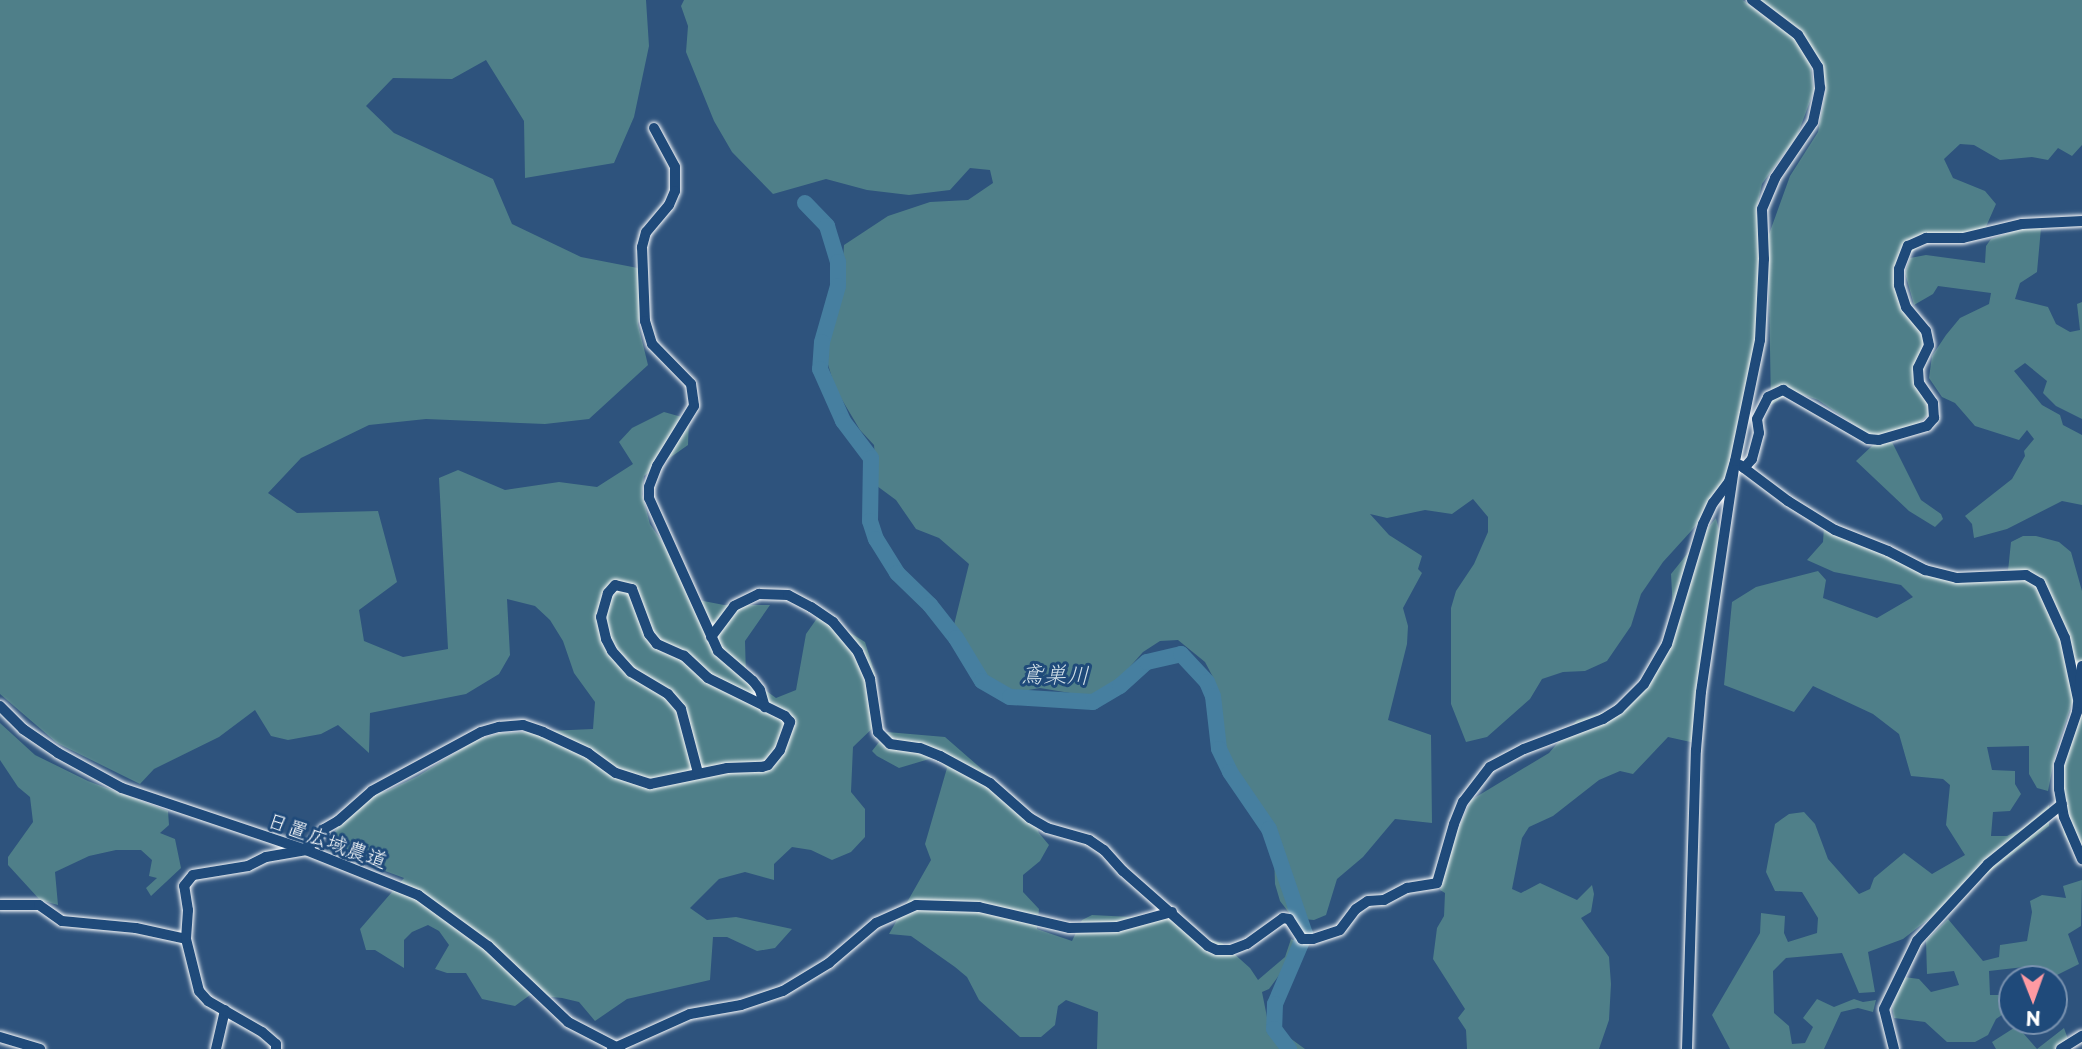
<!DOCTYPE html>
<html>
<head>
<meta charset="utf-8">
<style>
  body { margin:0 }
  #map { position:relative; width:2082px; height:1049px; overflow:hidden; background:#2e537d; font-family:"Playpen Sans","Klee One",sans-serif }
  div>[style] { position:absolute }
  .green>* { inset:0; background:#4f7f89 }
  .river>* { height:16px; margin:-8px; padding:0 8px; transform-origin:8px; border-radius:8px; background:#467fa0 }
  .roads { filter:drop-shadow(0 0 2px #fff) drop-shadow(0 0 2px #fff) }
  .minor>* { height:10px; margin:-5px; padding:0 5px; transform-origin:5px; border-radius:5px; background:#1f4a7a }
  span { translate:-50% -50%; white-space:nowrap; text-align:center; line-height:1.15; -webkit-text-stroke:6px #1f4a7a; paint-order:stroke }
  .street-label { font-size:21px; color:#fff }
  .water-label { font-size:23px; color:#d1dfe7; font-style:italic }
  .north { position:absolute; left:1998px; top:965px; width:70px; height:70px; box-sizing:border-box; background:#1f4a7a; border:2px solid #7992af; border-radius:50%; rotate:179deg; font-size:19px; font-weight:700; line-height:28px; text-align:center; color:#fff }
  .north::after { content:''; display:block; margin:auto; width:24px; height:32px; background:#ff9aa2; clip-path:polygon(50% 0,100% 100%,50% 72%,0 100%) }
</style>
</head>
<body>
<div id="map">
  <div class="green">
    <div style="clip-path:polygon(0 0,646px 0,649px 46px,634px 117px,614px 163px,525px 178px,524px 121px,486px 60px,452px 79px,393px 78px,366px 106px,394px 133px,493px 179px,512px 224px,581px 257px,648px 270px,638px 324px,648px 365px,589px 419px,545px 424px,426px 419px,369px 425px,301px 458px,268px 493px,297px 513px,378px 511px,397px 582px,359px 610px,364px 641px,403px 657px,448px 649px,439px 478px,458px 470px,505px 490px,559px 482px,597px 487px,633px 464px,619px 442px,632px 428px,664px 412px,689px 419px,688px 445px,644px 476px,642px 494px,650px 524px,673px 557px,693px 599px,724px 605px,770px 605px,745px 641px,746px 676px,776px 698px,796px 690px,806px 634px,820px 614px,865px 642px,875px 674px,880px 721px,853px 747px,851px 792px,865px 809px,865px 837px,851px 852px,832px 860px,811px 850px,792px 847px,774px 864px,774px 880px,745px 872px,719px 879px,690px 908px,707px 920px,736px 917px,792px 929px,775px 948px,757px 951px,727px 937px,713px 937px,710px 980px,627px 999px,595px 1021px,579px 1002px,562px 998px,530px 995px,515px 1006px,482px 999px,466px 973px,447px 973px,435px 969px,449px 945px,439px 931px,428px 925px,412px 932px,404px 940px,404px 968px,375px 950px,366px 950px,360px 929px,404px 878px,328px 850px,340px 820px,357px 798px,387px 791px,418px 776px,476px 740px,500px 733px,593px 729px,595px 702px,574px 673px,563px 641px,550px 620px,535px 606px,507px 599px,510px 655px,499px 674px,466px 694px,370px 713px,369px 753px,338px 725px,321px 734px,288px 740px,271px 736px,255px 710px,219px 737px,154px 769px,140px 784px,57px 743px,0 694px)"></div>
    <div style="clip-path:polygon(684px 0,1743px 0,1795px 39px,1810px 62px,1814px 91px,1797px 136px,1762px 184px,1756px 212px,1760px 227px,1756px 351px,1742px 457px,1732px 486px,1663px 562px,1641px 594px,1631px 626px,1607px 661px,1585px 671px,1563px 672px,1542px 679px,1530px 699px,1487px 737px,1466px 742px,1451px 704px,1451px 608px,1456px 591px,1474px 564px,1488px 532px,1488px 517px,1473px 499px,1452px 514px,1425px 510px,1387px 518px,1370px 514px,1389px 535px,1422px 556px,1418px 569px,1422px 573px,1403px 608px,1408px 626px,1407px 644px,1388px 720px,1431px 735px,1432px 823px,1395px 819px,1363px 857px,1337px 879px,1326px 915px,1314px 920px,1293px 918px,1280px 901px,1275px 884px,1273px 826px,1252px 795px,1220px 763px,1212px 737px,1210px 707px,1214px 679px,1205px 662px,1178px 640px,1160px 641px,1143px 652px,1113px 686px,1088px 696px,1040px 688px,1017px 692px,990px 679px,957px 653px,952px 633px,969px 564px,939px 538px,916px 529px,896px 500px,877px 486px,874px 445px,860px 430px,835px 388px,827px 361px,830px 333px,840px 302px,844px 245px,888px 216px,930px 202px,968px 200px,993px 183px,990px 170px,970px 168px,950px 190px,909px 195px,867px 190px,826px 179px,773px 194px,732px 152px,714px 121px,686px 52px,688px 26px,681px 6px)"></div>
    <div style="clip-path:polygon(1760px 0,2082px 0,2082px 145px,2072px 156px,2058px 148px,2048px 160px,2032px 157px,2000px 160px,1974px 145px,1960px 144px,1944px 159px,1953px 178px,1985px 191px,1996px 204px,1985px 229px,1922px 244px,1896px 265px,1928px 348px,1922px 379px,1929px 414px,1915px 427px,1886px 437px,1868px 434px,1818px 400px,1792px 391px,1771px 405px,1768px 237px,1790px 176px,1818px 132px,1826px 89px,1820px 63px,1802px 31px)"></div>
    <div style="clip-path:polygon(2041px 228px,2037px 272px,2020px 283px,2015px 299px,2048px 307px,2056px 324px,2070px 332px,2080px 330px,2077px 304px,2082px 302px,2082px 419px,2056px 406px,2043px 393px,2047px 381px,2025px 363px,2014px 371px,2042px 405px,2060px 415px,2063px 425px,2082px 435px,2082px 505px,2062px 501px,2007px 529px,1974px 538px,1972px 524px,1965px 516px,2012px 479px,2025px 456px,2024px 451px,2034px 439px,2027px 430px,2019px 440px,1975px 426px,1955px 403px,1942px 397px,1929px 378px,1932px 356px,1946px 335px,1960px 318px,1989px 304px,1991px 293px,1938px 286px,1933px 294px,1914px 305px,1905px 273px,1910px 258px,1926px 255px,1985px 263px,1986px 246px,1991px 239px,2017px 230px)"></div>
    <div style="clip-path:polygon(1892px 442px,1921px 500px,1941px 514px,1943px 519px,1935px 527px,1909px 511px,1856px 461px,1873px 445px)"></div>
    <div style="clip-path:polygon(1716px 518px,1725px 554px,1722px 590px,1695px 743px,1668px 737px,1633px 774px,1620px 771px,1599px 780px,1553px 816px,1529px 827px,1522px 838px,1512px 889px,1521px 893px,1540px 883px,1577px 900px,1592px 885px,1594px 894px,1591px 912px,1581px 918px,1609px 957px,1611px 984px,1609px 1020px,1599px 1049px,1467px 1049px,1466px 1030px,1458px 1018px,1465px 1009px,1433px 959px,1437px 928px,1444px 916px,1445px 893px,1440px 890px,1456px 834px,1471px 800px,1549px 753px,1577px 720px,1628px 705px,1674px 631px,1671px 574px)"></div>
    <div style="clip-path:polygon(1824px 527px,1950px 581px,2011px 581px,2008px 571px,2011px 542px,2023px 536px,2036px 536px,2059px 542px,2071px 552px,2082px 591px,2082px 664px,2079px 683px,2056px 751px,2048px 791px,2037px 788px,2029px 774px,2029px 746px,1987px 747px,1992px 770px,2015px 771px,2015px 784px,2021px 794px,2010px 811px,1993px 812px,1991px 836px,2007px 836px,2024px 827px,2049px 805px,2049px 826px,1903px 939px,1868px 952px,1875px 992px,1859px 993px,1842px 953px,1786px 958px,1773px 971px,1774px 1013px,1789px 1026px,1792px 1044px,1805px 1043px,1813px 1027px,1803px 1018px,1817px 999px,1834px 1007px,1854px 999px,1863px 1002px,1876px 1000px,1873px 1012px,1858px 1008px,1841px 1012px,1824px 1049px,1730px 1049px,1712px 1015px,1760px 933px,1761px 913px,1785px 916px,1784px 933px,1788px 942px,1817px 933px,1818px 918px,1802px 892px,1775px 891px,1766px 872px,1775px 824px,1789px 814px,1804px 812px,1815px 824px,1828px 859px,1859px 894px,1870px 889px,1874px 878px,1904px 853px,1932px 874px,1965px 855px,1946px 825px,1950px 785px,1943px 779px,1911px 776px,1899px 734px,1873px 714px,1813px 686px,1794px 712px,1724px 685px,1732px 602px,1756px 587px,1818px 571px,1826px 580px,1823px 598px,1877px 618px,1913px 597px,1901px 585px,1834px 572px,1807px 560px,1823px 542px)"></div>
    <div style="clip-path:polygon(2082px 709px,2082px 864px,2064px 835px,2056px 795px,2067px 746px)"></div>
    <div style="clip-path:polygon(0 723px,35px 755px,88px 781px,168px 811px,169px 825px,160px 833px,175px 839px,181px 868px,151px 896px,146px 888px,157px 878px,149px 876px,152px 860px,141px 850px,116px 850px,89px 856px,55px 872px,58px 905px,40px 900px,8px 865px,8px 857px,33px 822px,30px 797px,18px 787px,0 760px)"></div>
    <div style="clip-path:polygon(887px 732px,945px 737px,1031px 812px,1039px 833px,1049px 845px,1040px 861px,1023px 875px,1023px 892px,1039px 909px,1037px 929px,1072px 941px,1082px 920px,1092px 915px,1131px 917px,1163px 911px,1187px 934px,1222px 943px,1250px 968px,1258px 980px,1285px 957px,1291px 939px,1297px 942px,1285px 967px,1269px 989px,1262px 992px,1268px 1022px,1305px 1049px,1097px 1049px,1098px 1012px,1066px 1000px,1058px 1006px,1055px 1025px,1041px 1037px,1020px 1037px,979px 1000px,967px 977px,955px 967px,911px 936px,889px 934px,931px 860px,925px 844px,947px 768px,936px 757px,899px 768px,877px 756px,872px 751px)"></div>
    <div style="clip-path:polygon(2082px 880px,2081px 926px,2068px 934px,2079px 964px,2049px 979px,2024px 979px,2024px 967px,1989px 971px,1990px 995px,2012px 995px,2012px 1008px,1996px 1019px,1988px 1035px,1975px 1042px,1947px 1042px,1925px 1022px,1894px 1018px,1892px 1007px,1904px 977px,1919px 979px,1931px 992px,1959px 985px,1954px 971px,1927px 974px,1926px 941px,1948px 919px,1983px 961px,1999px 957px,2000px 945px,2027px 941px,2032px 912px,2030px 901px,2042px 895px,2066px 898px,2063px 886px)"></div>
    <div style="clip-path:polygon(2017px 1026px,2037px 1049px,2064px 1028px,2069px 1042px,2058px 1049px,1996px 1049px,1992px 1042px)"></div>
  </div>
  <div class="river">
    <div style="left:805px;top:203px;width:32px;rotate:46deg"></div>
    <div style="left:827px;top:226px;width:38px;rotate:73deg"></div>
    <div style="left:838px;top:262px;width:24px;rotate:90deg"></div>
    <div style="left:838px;top:286px;width:58px;rotate:105.9deg"></div>
    <div style="left:822px;top:342px;width:27px;rotate:94deg"></div>
    <div style="left:820px;top:369px;width:57px;rotate:66.1deg"></div>
    <div style="left:843px;top:421px;width:46px;rotate:52.9deg"></div>
    <div style="left:871px;top:458px;width:63px;rotate:90.9deg"></div>
    <div style="left:870px;top:521px;width:19px;rotate:72deg"></div>
    <div style="left:876px;top:539px;width:40px;rotate:58deg"></div>
    <div style="left:897px;top:573px;width:46px;rotate:44.1deg"></div>
    <div style="left:930px;top:605px;width:42px;rotate:51.8deg"></div>
    <div style="left:956px;top:638px;width:50px;rotate:58.8deg"></div>
    <div style="left:982px;top:681px;width:32px;rotate:30deg"></div>
    <div style="left:1010px;top:697px;width:83px;rotate:3.4deg"></div>
    <div style="left:1093px;top:702px;width:31px;rotate:-31deg"></div>
    <div style="left:1120px;top:686px;width:36px;rotate:-42deg"></div>
    <div style="left:1147px;top:662px;width:35px;rotate:-13deg"></div>
    <div style="left:1181px;top:654px;width:38px;rotate:47deg"></div>
    <div style="left:1207px;top:682px;width:15px;rotate:67deg"></div>
    <div style="left:1213px;top:696px;width:53px;rotate:83.5deg"></div>
    <div style="left:1219px;top:749px;width:25px;rotate:64deg"></div>
    <div style="left:1230px;top:772px;width:69px;rotate:55.6deg"></div>
    <div style="left:1269px;top:829px;width:111px;rotate:71.1deg"></div>
    <div style="left:1305px;top:934px;width:76px;rotate:113.2deg"></div>
    <div style="left:1275px;top:1004px;width:25px;rotate:92deg"></div>
    <div style="left:1274px;top:1029px;width:25px;rotate:53deg"></div>
  </div>
  <div class="roads">
    <div class="minor">
      <div style="left:654px;top:128px;width:44px;rotate:61.7deg"></div>
      <div style="left:675px;top:167px;width:24px;rotate:90deg"></div>
      <div style="left:675px;top:191px;width:15px;rotate:113deg"></div>
      <div style="left:669px;top:205px;width:35px;rotate:130deg"></div>
      <div style="left:646px;top:232px;width:16px;rotate:105deg"></div>
      <div style="left:642px;top:247px;width:74px;rotate:87.7deg"></div>
      <div style="left:645px;top:321px;width:24px;rotate:73deg"></div>
      <div style="left:652px;top:344px;width:56px;rotate:45.7deg"></div>
      <div style="left:691px;top:384px;width:22px;rotate:82deg"></div>
      <div style="left:694px;top:406px;width:70px;rotate:121.7deg"></div>
      <div style="left:657px;top:466px;width:22px;rotate:111deg"></div>
      <div style="left:649px;top:487px;width:11px;rotate:90deg"></div>
      <div style="left:649px;top:498px;width:168px;rotate:65.7deg"></div>
      <div style="left:718px;top:651px;width:46px;rotate:40.6deg"></div>
      <div style="left:753px;top:681px;width:11px;rotate:52deg"></div>
      <div style="left:760px;top:690px;width:18px;rotate:74deg"></div>
      <div style="left:1740px;top:465px;width:60px;rotate:36.9deg"></div>
      <div style="left:1788px;top:501px;width:55px;rotate:31.7deg"></div>
      <div style="left:1835px;top:530px;width:57px;rotate:21.6deg"></div>
      <div style="left:1888px;top:551px;width:42px;rotate:27.2deg"></div>
      <div style="left:1925px;top:570px;width:33px;rotate:14deg"></div>
      <div style="left:1957px;top:578px;width:69px;rotate:-2.5deg"></div>
      <div style="left:2026px;top:575px;width:16px;rotate:30deg"></div>
      <div style="left:2040px;top:583px;width:60px;rotate:65.6deg"></div>
      <div style="left:2065px;top:638px;width:62px;rotate:78deg"></div>
      <div style="left:1744px;top:468px;width:12px;rotate:-48deg"></div>
      <div style="left:1752px;top:459px;width:27px;rotate:-75deg"></div>
      <div style="left:1759px;top:433px;width:14px;rotate:-98deg"></div>
      <div style="left:1757px;top:419px;width:25px;rotate:-63deg"></div>
      <div style="left:1768px;top:397px;width:17px;rotate:-25deg"></div>
      <div style="left:1783px;top:390px;width:98px;rotate:30deg"></div>
      <div style="left:1868px;top:439px;width:11px;rotate:5deg"></div>
      <div style="left:1879px;top:440px;width:50px;rotate:-16.3deg"></div>
      <div style="left:1927px;top:426px;width:11px;rotate:-49deg"></div>
      <div style="left:1934px;top:418px;width:15px;rotate:-94deg"></div>
      <div style="left:1933px;top:403px;width:24px;rotate:-125deg"></div>
      <div style="left:1919px;top:383px;width:15px;rotate:-94deg"></div>
      <div style="left:1918px;top:368px;width:25px;rotate:-64deg"></div>
      <div style="left:1929px;top:345px;width:14px;rotate:-102deg"></div>
      <div style="left:1926px;top:331px;width:31px;rotate:-130deg"></div>
      <div style="left:1906px;top:307px;width:23px;rotate:-108deg"></div>
      <div style="left:1899px;top:285px;width:16px;rotate:-90deg"></div>
      <div style="left:1899px;top:269px;width:25px;rotate:-69deg"></div>
      <div style="left:1908px;top:246px;width:20px;rotate:-24deg"></div>
      <div style="left:1926px;top:238px;width:37px"></div>
      <div style="left:1963px;top:238px;width:61px;rotate:-13.3deg"></div>
      <div style="left:2022px;top:224px;width:60px;rotate:-2.9deg"></div>
      <div style="left:711px;top:637px;width:39px;rotate:-53deg"></div>
      <div style="left:734px;top:606px;width:28px;rotate:-26deg"></div>
      <div style="left:759px;top:594px;width:29px;rotate:2deg"></div>
      <div style="left:788px;top:595px;width:26px;rotate:28deg"></div>
      <div style="left:811px;top:607px;width:27px;rotate:34deg"></div>
      <div style="left:833px;top:622px;width:39px;rotate:50deg"></div>
      <div style="left:858px;top:652px;width:30px;rotate:66deg"></div>
      <div style="left:870px;top:679px;width:54px;rotate:81.4deg"></div>
      <div style="left:878px;top:732px;width:17px;rotate:45deg"></div>
      <div style="left:890px;top:744px;width:30px;rotate:8deg"></div>
      <div style="left:920px;top:748px;width:22px;rotate:22deg"></div>
      <div style="left:940px;top:756px;width:57px;rotate:28.4deg"></div>
      <div style="left:990px;top:783px;width:53px;rotate:41.2deg"></div>
      <div style="left:1030px;top:818px;width:20px;rotate:30deg"></div>
      <div style="left:1047px;top:828px;width:44px;rotate:15.9deg"></div>
      <div style="left:1089px;top:840px;width:18px;rotate:34deg"></div>
      <div style="left:1104px;top:850px;width:28px;rotate:48deg"></div>
      <div style="left:1123px;top:871px;width:113px;rotate:41.4deg"></div>
      <div style="left:1208px;top:946px;width:10px;rotate:24deg"></div>
      <div style="left:1217px;top:950px;width:14px"></div>
      <div style="left:1231px;top:950px;width:17px;rotate:-21deg"></div>
      <div style="left:1247px;top:944px;width:44px;rotate:-35.8deg"></div>
      <div style="left:1283px;top:918px;width:6px;rotate:9deg"></div>
      <div style="left:1289px;top:919px;width:24px;rotate:57deg"></div>
      <div style="left:1302px;top:939px;width:11px"></div>
      <div style="left:1313px;top:939px;width:28px;rotate:-18deg"></div>
      <div style="left:1340px;top:930px;width:26px;rotate:-53deg"></div>
      <div style="left:1356px;top:909px;width:14px;rotate:-34deg"></div>
      <div style="left:1368px;top:901px;width:16px;rotate:-4deg"></div>
      <div style="left:1384px;top:900px;width:26px;rotate:-28deg"></div>
      <div style="left:1407px;top:888px;width:30px;rotate:-9deg"></div>
      <div style="left:1437px;top:883px;width:61px;rotate:-73.9deg"></div>
      <div style="left:1454px;top:824px;width:24px;rotate:-68deg"></div>
      <div style="left:1463px;top:802px;width:44px;rotate:-52.4deg"></div>
      <div style="left:1490px;top:767px;width:38px;rotate:-28deg"></div>
      <div style="left:1524px;top:749px;width:85px;rotate:-20.8deg"></div>
      <div style="left:1603px;top:719px;width:19px;rotate:-32deg"></div>
      <div style="left:1619px;top:709px;width:35px;rotate:-45deg"></div>
      <div style="left:1644px;top:684px;width:46px;rotate:-60.1deg"></div>
      <div style="left:1667px;top:644px;width:125px;rotate:-73.3deg"></div>
      <div style="left:1703px;top:524px;width:23px;rotate:-65deg"></div>
      <div style="left:1713px;top:503px;width:26px;rotate:-53deg"></div>
      <div style="left:1729px;top:482px;width:22px;rotate:-74deg"></div>
      <div style="left:2082px;top:666px;width:46px;rotate:96.2deg"></div>
      <div style="left:2077px;top:712px;width:56px;rotate:108.8deg"></div>
      <div style="left:2059px;top:765px;width:24px;rotate:90deg"></div>
      <div style="left:2059px;top:789px;width:28px;rotate:80deg"></div>
      <div style="left:2064px;top:817px;width:46px;rotate:66.8deg"></div>
      <div style="left:0;top:706px;width:33px;rotate:45deg"></div>
      <div style="left:23px;top:729px;width:42px;rotate:34.4deg"></div>
      <div style="left:58px;top:753px;width:73px;rotate:28.7deg"></div>
      <div style="left:122px;top:788px;width:194px;rotate:18.6deg"></div>
      <div style="left:306px;top:850px;width:121px;rotate:21.9deg"></div>
      <div style="left:418px;top:895px;width:87px;rotate:36.1deg"></div>
      <div style="left:488px;top:946px;width:110px;rotate:43.5deg"></div>
      <div style="left:568px;top:1022px;width:59px;rotate:27.4deg"></div>
      <div style="left:0;top:905px;width:39px"></div>
      <div style="left:39px;top:905px;width:28px;rotate:35deg"></div>
      <div style="left:62px;top:921px;width:74px;rotate:5.4deg"></div>
      <div style="left:136px;top:928px;width:51px;rotate:12.4deg"></div>
      <div style="left:0;top:1037px;width:42px;rotate:16.7deg"></div>
      <div style="left:216px;top:1049px;width:40px;rotate:-77deg"></div>
      <div style="left:276px;top:1049px;width:5px;rotate:-90deg"></div>
      <div style="left:276px;top:1044px;width:18px;rotate:-139deg"></div>
      <div style="left:262px;top:1032px;width:62px;rotate:-150.1deg"></div>
      <div style="left:208px;top:1001px;width:13px;rotate:-132deg"></div>
      <div style="left:199px;top:991px;width:54px;rotate:-104deg"></div>
      <div style="left:186px;top:939px;width:29px;rotate:-86deg"></div>
      <div style="left:188px;top:910px;width:24px;rotate:-99deg"></div>
      <div style="left:184px;top:886px;width:14px;rotate:-51deg"></div>
      <div style="left:193px;top:875px;width:56px;rotate:-9.3deg"></div>
      <div style="left:248px;top:866px;width:20px;rotate:-27deg"></div>
      <div style="left:266px;top:857px;width:41px;rotate:-9.9deg"></div>
      <div style="left:306px;top:850px;width:28px;rotate:-49deg"></div>
      <div style="left:324px;top:829px;width:16px;rotate:-30deg"></div>
      <div style="left:338px;top:821px;width:45px;rotate:-41.4deg"></div>
      <div style="left:372px;top:791px;width:124px;rotate:-28.4deg"></div>
      <div style="left:481px;top:732px;width:19px;rotate:-16deg"></div>
      <div style="left:499px;top:727px;width:24px;rotate:-5deg"></div>
      <div style="left:523px;top:725px;width:21px;rotate:19deg"></div>
      <div style="left:543px;top:732px;width:50px;rotate:25deg"></div>
      <div style="left:588px;top:753px;width:34px;rotate:36deg"></div>
      <div style="left:616px;top:773px;width:36px;rotate:18deg"></div>
      <div style="left:650px;top:784px;width:79px;rotate:-11.7deg"></div>
      <div style="left:727px;top:768px;width:35px;rotate:-2deg"></div>
      <div style="left:762px;top:767px;width:6px;rotate:-18deg"></div>
      <div style="left:768px;top:765px;width:19px;rotate:-51deg"></div>
      <div style="left:780px;top:750px;width:30px;rotate:-70deg"></div>
      <div style="left:790px;top:722px;width:8px;rotate:-130deg"></div>
      <div style="left:785px;top:716px;width:86px;rotate:-153.7deg"></div>
      <div style="left:708px;top:678px;width:33px;rotate:-137deg"></div>
      <div style="left:684px;top:656px;width:30px;rotate:-156deg"></div>
      <div style="left:657px;top:644px;width:13px;rotate:-129deg"></div>
      <div style="left:649px;top:634px;width:48px;rotate:-110.7deg"></div>
      <div style="left:632px;top:589px;width:17px;rotate:-167deg"></div>
      <div style="left:615px;top:585px;width:11px;rotate:131deg"></div>
      <div style="left:608px;top:593px;width:25px;rotate:106deg"></div>
      <div style="left:601px;top:617px;width:23px;rotate:77deg"></div>
      <div style="left:606px;top:639px;width:13px;rotate:63deg"></div>
      <div style="left:612px;top:651px;width:28px;rotate:48deg"></div>
      <div style="left:631px;top:672px;width:43px;rotate:30.7deg"></div>
      <div style="left:668px;top:694px;width:20px;rotate:49deg"></div>
      <div style="left:681px;top:709px;width:66px;rotate:75.1deg"></div>
      <div style="left:612px;top:1049px;width:85px;rotate:-24.2deg"></div>
      <div style="left:690px;top:1014px;width:52px;rotate:-10deg"></div>
      <div style="left:741px;top:1005px;width:44px;rotate:-18.4deg"></div>
      <div style="left:783px;top:991px;width:54px;rotate:-31.3deg"></div>
      <div style="left:829px;top:963px;width:62px;rotate:-40.4deg"></div>
      <div style="left:876px;top:923px;width:44px;rotate:-24.2deg"></div>
      <div style="left:916px;top:905px;width:63px;rotate:1.8deg"></div>
      <div style="left:979px;top:907px;width:92px;rotate:13.1deg"></div>
      <div style="left:1069px;top:928px;width:48px;rotate:-1.2deg"></div>
      <div style="left:1117px;top:927px;width:57px;rotate:-15.3deg"></div>
      <div style="left:1687px;top:1049px;width:299px;rotate:-88.3deg"></div>
      <div style="left:1696px;top:750px;width:58px;rotate:-85.1deg"></div>
      <div style="left:1701px;top:692px;width:233px;rotate:-81.6deg"></div>
      <div style="left:1735px;top:461px;width:124px;rotate:-78.3deg"></div>
      <div style="left:1760px;top:340px;width:81px;rotate:-87.2deg"></div>
      <div style="left:1764px;top:259px;width:50px;rotate:-92.3deg"></div>
      <div style="left:1762px;top:209px;width:34px;rotate:-67deg"></div>
      <div style="left:1775px;top:178px;width:68px;rotate:-55.8deg"></div>
      <div style="left:1813px;top:122px;width:35px;rotate:-78deg"></div>
      <div style="left:1820px;top:88px;width:21px;rotate:-95deg"></div>
      <div style="left:1818px;top:67px;width:38px;rotate:-122deg"></div>
      <div style="left:1798px;top:35px;width:58px;rotate:-142.7deg"></div>
      <div style="left:1894px;top:1049px;width:41px;rotate:-104deg"></div>
      <div style="left:1884px;top:1009px;width:76px;rotate:-64.1deg"></div>
      <div style="left:1917px;top:941px;width:105px;rotate:-47.3deg"></div>
      <div style="left:1988px;top:864px;width:95px;rotate:-39deg"></div>
      <div style="left:2061px;top:1049px;width:25px;rotate:-32deg"></div>
    </div>
  </div>
  <div class="street-label">
    <span style="left:328px;top:839px;rotate:20deg">日置広域農道</span>
  </div>
  <div class="water-label">
    <span style="left:1055px;top:674px;rotate:1deg">鳶巣川</span>
  </div>
  <div class="north">N</div>
</div>
</body>
</html>
